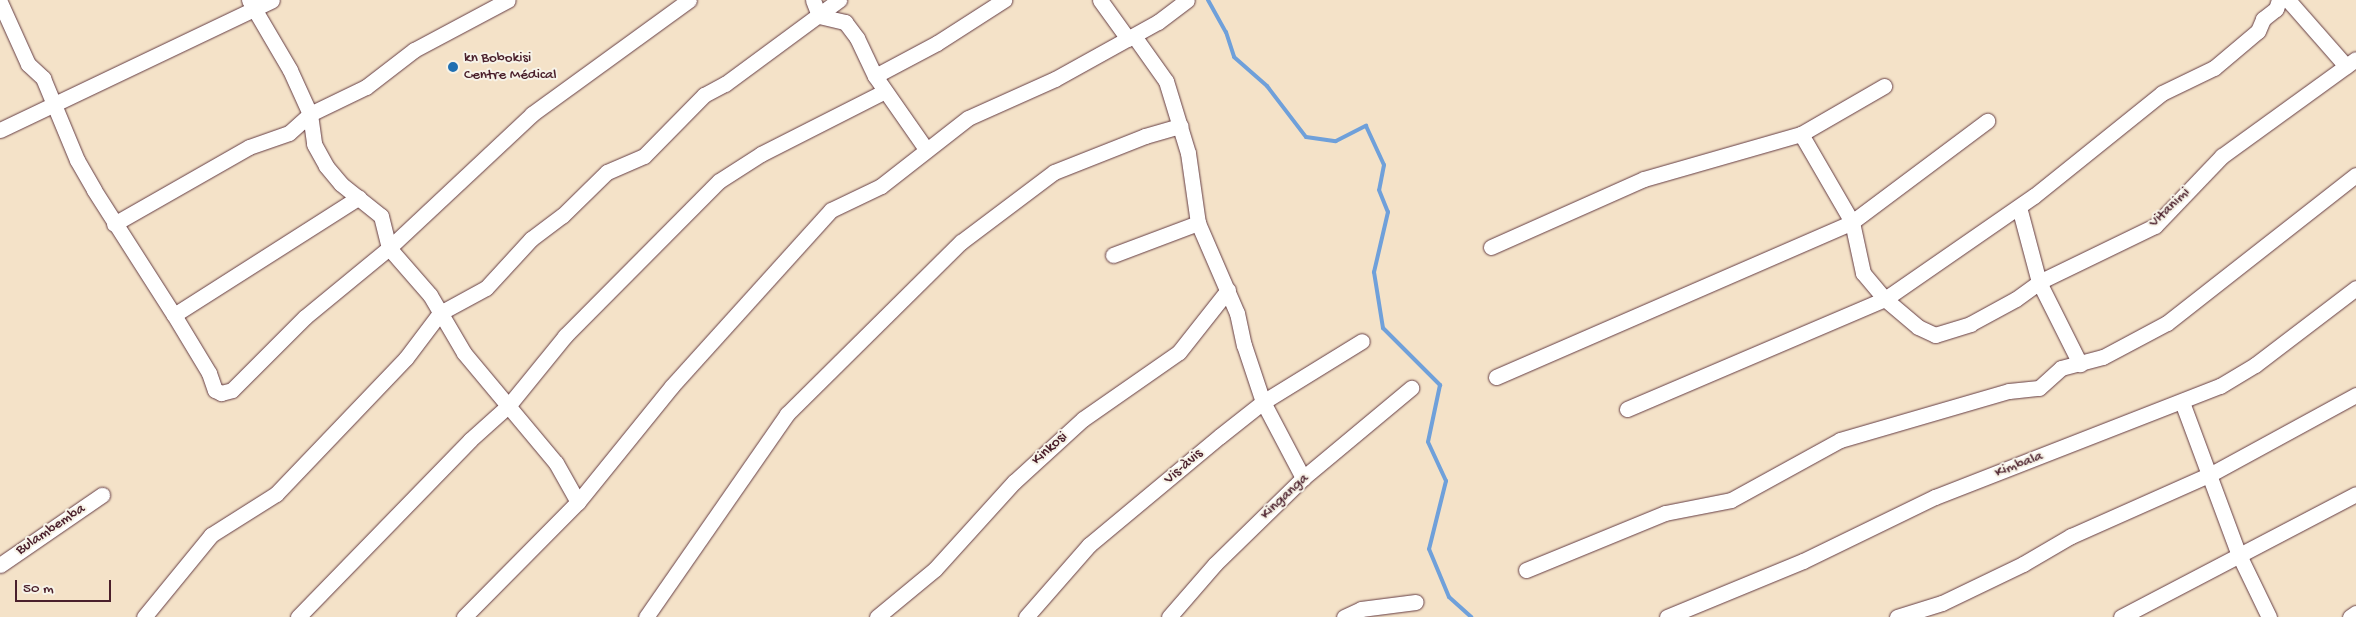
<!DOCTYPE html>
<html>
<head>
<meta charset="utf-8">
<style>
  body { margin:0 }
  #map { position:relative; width:2356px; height:617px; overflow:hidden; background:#f4e2c8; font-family:"Gochi Hand",sans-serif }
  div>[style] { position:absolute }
  .stream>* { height:4px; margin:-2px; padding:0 2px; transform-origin:2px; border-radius:2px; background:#6fa0da }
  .roads { filter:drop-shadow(0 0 1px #643c43) drop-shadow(0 0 1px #643c43) }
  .minor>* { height:15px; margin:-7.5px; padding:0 7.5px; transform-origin:7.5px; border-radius:7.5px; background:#fff }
  .dots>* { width:14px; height:14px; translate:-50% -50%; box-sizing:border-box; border:2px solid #f7f3e8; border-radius:50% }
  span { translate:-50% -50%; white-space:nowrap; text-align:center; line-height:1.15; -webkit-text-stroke:4px #f7f3e8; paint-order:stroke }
  .poi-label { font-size:15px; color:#4a1f2b }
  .left { translate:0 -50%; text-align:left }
  .street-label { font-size:15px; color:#4a1f2b }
  .scale { position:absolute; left:15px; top:580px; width:96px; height:22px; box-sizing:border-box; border:2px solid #4a1f2b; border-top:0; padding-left:6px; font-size:15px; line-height:18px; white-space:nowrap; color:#4a1f2b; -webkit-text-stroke:4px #f7f3e8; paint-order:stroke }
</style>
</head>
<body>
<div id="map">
  <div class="stream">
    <div style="left:1208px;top:0;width:37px;rotate:61deg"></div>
    <div style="left:1226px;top:32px;width:26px;rotate:72deg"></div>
    <div style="left:1234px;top:57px;width:44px;rotate:41.3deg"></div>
    <div style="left:1267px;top:86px;width:64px;rotate:52.6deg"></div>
    <div style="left:1306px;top:137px;width:30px;rotate:8deg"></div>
    <div style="left:1336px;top:141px;width:34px;rotate:-27deg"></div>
    <div style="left:1366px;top:126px;width:43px;rotate:65.2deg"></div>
    <div style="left:1384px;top:165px;width:25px;rotate:101deg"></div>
    <div style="left:1379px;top:190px;width:24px;rotate:68deg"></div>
    <div style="left:1388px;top:212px;width:62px;rotate:103.1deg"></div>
    <div style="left:1374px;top:272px;width:57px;rotate:80.9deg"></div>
    <div style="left:1383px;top:328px;width:81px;rotate:45deg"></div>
    <div style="left:1440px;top:385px;width:58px;rotate:101.9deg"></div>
    <div style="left:1428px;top:442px;width:43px;rotate:65.2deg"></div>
    <div style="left:1446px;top:481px;width:70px;rotate:104deg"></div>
    <div style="left:1429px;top:549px;width:52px;rotate:67.4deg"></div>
    <div style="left:1449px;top:597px;width:30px;rotate:42deg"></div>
  </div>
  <div class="roads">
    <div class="minor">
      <div style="left:249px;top:0;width:81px;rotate:59.6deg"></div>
      <div style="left:290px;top:70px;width:48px;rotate:65.6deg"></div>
      <div style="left:310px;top:114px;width:30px;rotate:82deg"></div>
      <div style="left:314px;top:144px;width:25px;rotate:61deg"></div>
      <div style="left:326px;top:166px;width:23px;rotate:50deg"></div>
      <div style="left:341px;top:184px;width:51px;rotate:38.7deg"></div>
      <div style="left:381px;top:216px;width:33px;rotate:76deg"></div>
      <div style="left:389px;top:248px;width:62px;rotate:48.9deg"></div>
      <div style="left:430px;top:295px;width:67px;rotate:59.6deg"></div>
      <div style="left:464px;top:353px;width:143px;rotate:50.1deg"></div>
      <div style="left:556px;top:463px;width:45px;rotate:60.6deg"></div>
      <div style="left:578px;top:502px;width:149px;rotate:-51deg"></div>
      <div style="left:672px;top:386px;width:237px;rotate:-47.9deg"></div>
      <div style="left:831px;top:210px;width:55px;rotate:-25.6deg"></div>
      <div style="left:881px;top:186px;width:110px;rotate:-38deg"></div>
      <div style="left:968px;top:118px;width:95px;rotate:-24.1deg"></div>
      <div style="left:1055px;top:79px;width:118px;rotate:-29deg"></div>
      <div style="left:1158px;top:22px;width:36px;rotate:-37deg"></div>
      <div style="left:813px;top:0;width:17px;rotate:69deg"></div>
      <div style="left:819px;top:16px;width:27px;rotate:13deg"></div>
      <div style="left:845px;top:22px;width:20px;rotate:53deg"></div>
      <div style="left:857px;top:38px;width:42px;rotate:64.7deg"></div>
      <div style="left:875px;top:76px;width:89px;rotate:55.1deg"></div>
      <div style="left:1100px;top:0;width:48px;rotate:54.3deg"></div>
      <div style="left:2288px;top:0;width:88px;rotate:48.7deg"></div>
      <div style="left:0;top:2px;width:68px;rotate:65.7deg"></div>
      <div style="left:28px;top:64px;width:21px;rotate:43deg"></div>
      <div style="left:43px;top:78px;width:89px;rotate:67.5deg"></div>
      <div style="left:77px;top:160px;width:34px;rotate:60deg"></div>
      <div style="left:94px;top:190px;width:148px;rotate:57.4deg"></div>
      <div style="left:174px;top:315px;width:68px;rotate:58.9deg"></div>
      <div style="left:209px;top:373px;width:18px;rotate:71deg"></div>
      <div style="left:215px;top:390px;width:7px;rotate:27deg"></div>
      <div style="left:221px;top:393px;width:11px;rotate:-15deg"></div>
      <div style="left:232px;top:390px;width:103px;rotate:-45deg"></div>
      <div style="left:305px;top:317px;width:109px;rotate:-39.4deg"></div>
      <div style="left:389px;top:248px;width:196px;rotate:-43.1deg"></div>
      <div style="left:532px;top:114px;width:194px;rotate:-36deg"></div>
      <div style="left:1134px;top:36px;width:55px;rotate:54.6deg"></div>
      <div style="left:1166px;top:81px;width:75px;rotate:73deg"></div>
      <div style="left:1188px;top:153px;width:71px;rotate:81.9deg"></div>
      <div style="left:1198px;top:223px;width:98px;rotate:66.6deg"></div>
      <div style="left:1237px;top:313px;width:33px;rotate:78deg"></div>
      <div style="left:1244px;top:345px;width:60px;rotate:71.6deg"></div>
      <div style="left:1263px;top:402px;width:86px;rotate:62.2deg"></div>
      <div style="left:875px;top:76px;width:70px;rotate:-28deg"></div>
      <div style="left:937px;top:43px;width:80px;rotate:-32.7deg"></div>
      <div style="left:0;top:130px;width:301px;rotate:-25.5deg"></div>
      <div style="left:1801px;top:134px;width:102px;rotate:59.9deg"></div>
      <div style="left:1852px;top:222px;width:52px;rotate:77.8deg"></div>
      <div style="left:1863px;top:273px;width:34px;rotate:50deg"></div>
      <div style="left:1885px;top:299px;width:43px;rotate:40.3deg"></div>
      <div style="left:1918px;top:327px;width:19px;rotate:25deg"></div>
      <div style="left:1935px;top:335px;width:37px;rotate:-17deg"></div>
      <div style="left:1970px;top:324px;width:52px;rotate:-28.5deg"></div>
      <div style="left:2016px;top:299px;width:29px;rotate:-36deg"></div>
      <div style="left:2039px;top:282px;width:129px;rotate:-25.8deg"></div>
      <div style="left:2155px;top:226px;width:97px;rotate:-46.3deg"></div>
      <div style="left:2222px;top:156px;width:165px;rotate:-35.9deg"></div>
      <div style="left:2019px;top:207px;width:78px;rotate:75.1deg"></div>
      <div style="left:2039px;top:282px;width:92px;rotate:63.4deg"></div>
      <div style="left:114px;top:224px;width:155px;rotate:-29.7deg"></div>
      <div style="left:249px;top:147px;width:42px;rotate:-19.3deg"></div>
      <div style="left:289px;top:133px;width:28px;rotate:-42deg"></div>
      <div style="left:310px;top:114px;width:62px;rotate:-25.7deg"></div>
      <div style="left:366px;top:87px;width:61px;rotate:-37.6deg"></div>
      <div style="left:414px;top:50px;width:106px;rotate:-28deg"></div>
      <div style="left:1491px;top:247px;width:167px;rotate:-24deg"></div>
      <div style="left:1644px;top:179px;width:163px;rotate:-16deg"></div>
      <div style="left:1801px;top:134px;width:96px;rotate:-30deg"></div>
      <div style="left:1113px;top:255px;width:91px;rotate:-20.6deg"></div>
      <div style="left:174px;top:315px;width:219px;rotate:-32.5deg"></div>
      <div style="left:1496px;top:377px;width:388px;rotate:-23.5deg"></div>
      <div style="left:1852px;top:222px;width:169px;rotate:-36.8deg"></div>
      <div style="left:2182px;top:402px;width:163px;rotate:69.6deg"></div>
      <div style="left:2239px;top:555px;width:69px;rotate:64.2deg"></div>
      <div style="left:1627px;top:409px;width:280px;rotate:-23.1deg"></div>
      <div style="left:1885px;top:299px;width:181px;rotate:-34.7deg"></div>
      <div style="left:2034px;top:196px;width:164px;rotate:-38.8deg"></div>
      <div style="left:2162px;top:93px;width:58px;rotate:-25.7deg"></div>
      <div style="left:2214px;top:68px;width:57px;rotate:-40.1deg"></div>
      <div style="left:2258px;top:31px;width:13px;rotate:-67deg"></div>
      <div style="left:2263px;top:19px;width:16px;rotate:-38deg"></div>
      <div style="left:2276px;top:9px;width:9px;rotate:-72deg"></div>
      <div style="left:0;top:565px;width:124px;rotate:-34.5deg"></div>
      <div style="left:1526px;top:570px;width:150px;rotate:-22.3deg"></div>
      <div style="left:1665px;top:513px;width:67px;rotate:-11.1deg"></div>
      <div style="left:1731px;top:500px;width:124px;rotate:-28.8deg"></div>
      <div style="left:1840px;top:440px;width:176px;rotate:-16.2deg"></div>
      <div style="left:2009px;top:391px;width:30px;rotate:-6deg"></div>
      <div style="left:2039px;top:388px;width:30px;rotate:-42deg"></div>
      <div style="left:2061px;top:368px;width:43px;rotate:-14.7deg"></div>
      <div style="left:2103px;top:357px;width:72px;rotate:-28deg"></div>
      <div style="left:2167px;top:323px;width:240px;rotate:-38.1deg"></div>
      <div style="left:144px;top:617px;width:106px;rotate:-50.7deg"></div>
      <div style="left:211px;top:535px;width:77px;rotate:-32.2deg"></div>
      <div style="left:276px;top:494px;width:188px;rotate:-46.3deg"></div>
      <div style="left:406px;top:358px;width:56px;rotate:-52.9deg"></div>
      <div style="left:440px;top:313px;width:52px;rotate:-28.5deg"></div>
      <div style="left:486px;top:288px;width:67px;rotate:-47.4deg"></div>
      <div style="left:531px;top:239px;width:39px;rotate:-37deg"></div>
      <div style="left:562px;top:216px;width:63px;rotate:-44.4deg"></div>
      <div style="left:607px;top:172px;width:40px;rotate:-23.4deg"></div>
      <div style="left:644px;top:156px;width:86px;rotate:-45.5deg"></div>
      <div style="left:704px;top:95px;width:24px;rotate:-28deg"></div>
      <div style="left:725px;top:84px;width:142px;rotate:-36.4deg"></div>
      <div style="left:298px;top:617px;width:247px;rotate:-45.8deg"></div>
      <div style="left:470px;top:440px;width:52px;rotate:-41.9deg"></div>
      <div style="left:509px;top:405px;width:89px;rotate:-50.9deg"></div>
      <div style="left:565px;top:336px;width:218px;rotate:-45.2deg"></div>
      <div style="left:719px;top:181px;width:50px;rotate:-32.7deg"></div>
      <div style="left:761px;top:154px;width:139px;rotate:-26.9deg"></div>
      <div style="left:464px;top:617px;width:162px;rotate:-45.3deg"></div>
      <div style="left:646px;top:617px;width:247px;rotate:-55.2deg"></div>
      <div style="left:787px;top:414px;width:245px;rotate:-44.7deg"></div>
      <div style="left:961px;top:242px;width:116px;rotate:-37deg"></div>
      <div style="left:1054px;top:172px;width:98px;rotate:-21.6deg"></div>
      <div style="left:1145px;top:136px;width:37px;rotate:-16deg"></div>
      <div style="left:877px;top:617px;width:75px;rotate:-39.6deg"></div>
      <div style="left:935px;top:569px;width:118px;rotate:-47.8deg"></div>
      <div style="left:1014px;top:482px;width:93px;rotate:-42.4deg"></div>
      <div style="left:1083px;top:419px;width:117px;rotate:-34.9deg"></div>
      <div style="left:1179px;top:352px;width:79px;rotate:-51.7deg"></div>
      <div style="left:1026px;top:617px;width:96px;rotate:-48.8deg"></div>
      <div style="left:1089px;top:545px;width:170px;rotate:-39.8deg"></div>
      <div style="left:1220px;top:436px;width:55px;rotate:-38.3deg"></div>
      <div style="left:1263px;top:402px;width:116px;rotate:-31.6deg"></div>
      <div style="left:1169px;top:617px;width:70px;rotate:-49deg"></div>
      <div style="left:1215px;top:564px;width:123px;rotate:-44.3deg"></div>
      <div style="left:1303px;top:478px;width:141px;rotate:-39.8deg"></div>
      <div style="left:1344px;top:617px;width:19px;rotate:-25deg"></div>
      <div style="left:1361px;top:609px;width:55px;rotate:-7.3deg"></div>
      <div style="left:1667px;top:617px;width:147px;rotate:-22.4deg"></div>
      <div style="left:1803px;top:561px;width:147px;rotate:-25.9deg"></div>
      <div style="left:1935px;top:497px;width:306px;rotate:-21.3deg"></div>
      <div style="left:2220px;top:386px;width:41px;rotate:-31deg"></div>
      <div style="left:2255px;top:365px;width:127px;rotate:-37.3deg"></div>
      <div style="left:1897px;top:617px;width:47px;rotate:-17.3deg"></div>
      <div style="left:1942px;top:603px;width:90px;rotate:-25.7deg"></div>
      <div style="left:2023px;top:564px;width:56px;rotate:-30.3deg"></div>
      <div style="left:2071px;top:536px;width:153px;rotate:-23.9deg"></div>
      <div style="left:2211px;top:474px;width:165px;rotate:-28.6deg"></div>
      <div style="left:2121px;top:617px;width:265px;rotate:-27.6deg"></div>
      <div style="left:2350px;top:617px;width:7px;rotate:-34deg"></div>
    </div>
  </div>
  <div class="dots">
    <div style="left:453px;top:67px;background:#1f6fb2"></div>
  </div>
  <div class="poi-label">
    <span class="left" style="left:464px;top:67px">kn Bobokisi<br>Centre Médical</span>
  </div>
  <div class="street-label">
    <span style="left:2170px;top:208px;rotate:-44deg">Vitanimi</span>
    <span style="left:1050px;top:449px;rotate:-42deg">Kinkosi</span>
    <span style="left:2019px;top:465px;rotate:-21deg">Kimbala</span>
    <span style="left:1184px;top:467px;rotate:-41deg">Vis-àvis</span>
    <span style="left:1285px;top:497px;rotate:-43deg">Kinganga</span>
    <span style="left:51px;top:530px;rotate:-34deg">Bulambemba</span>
  </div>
  <div class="scale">50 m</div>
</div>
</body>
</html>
